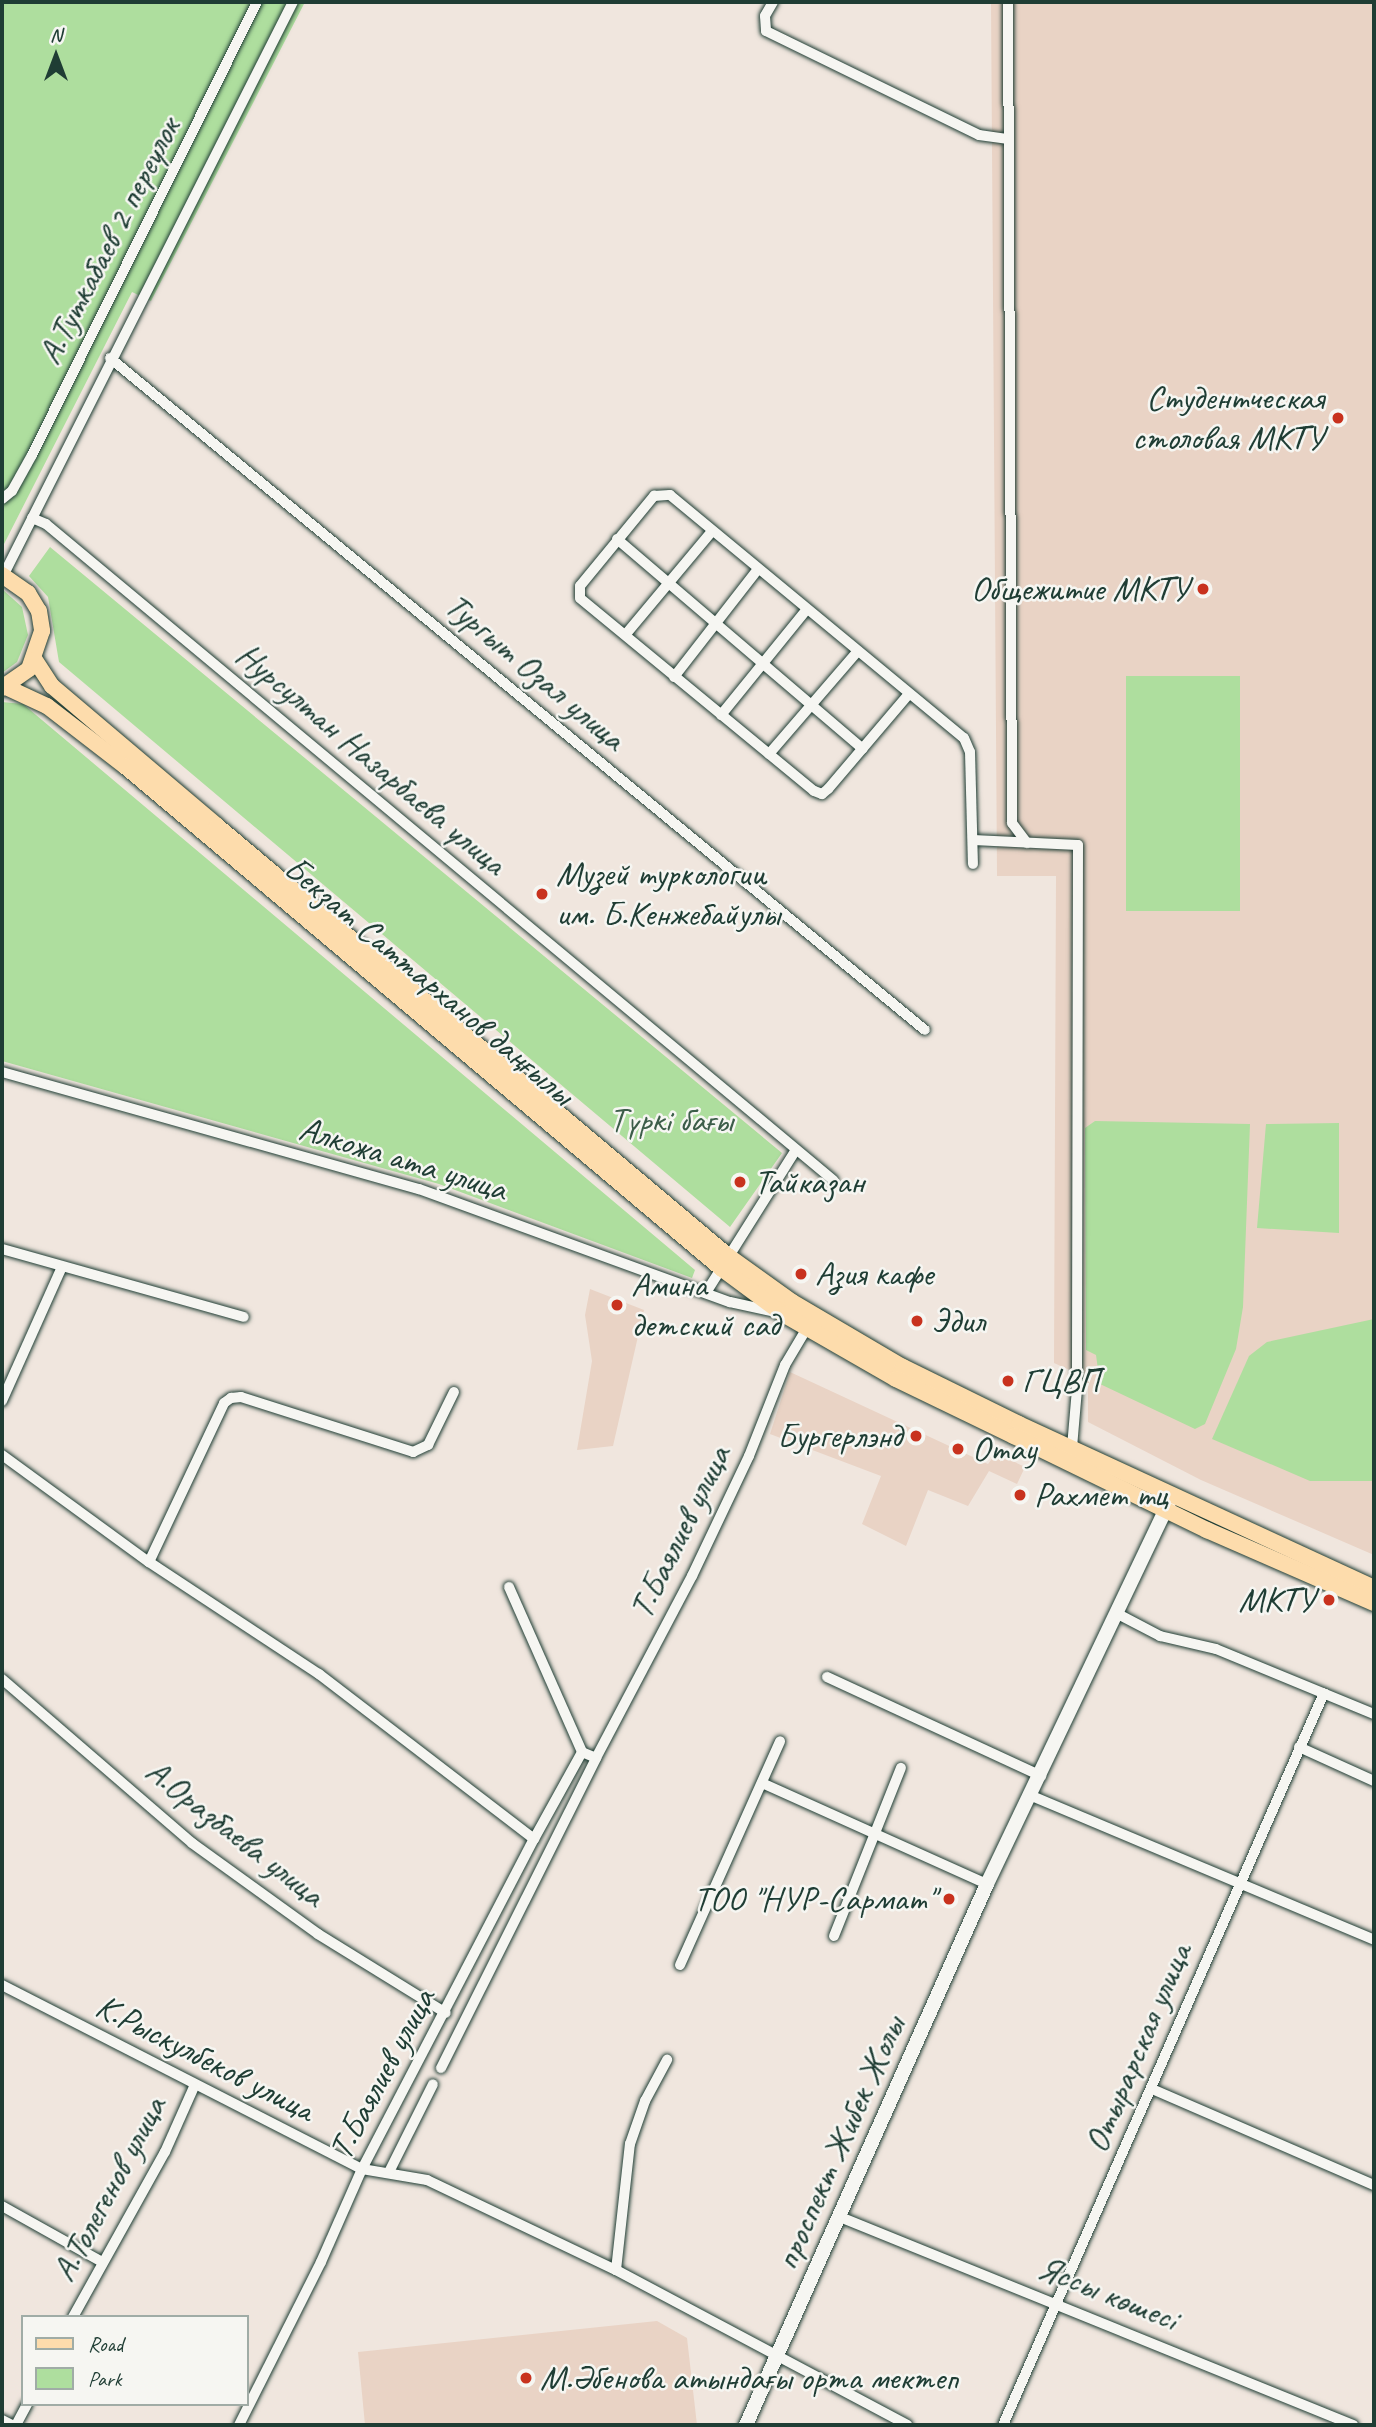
<!DOCTYPE html>
<html>
<head>
<meta charset="utf-8">
<style>
  body { margin:0 }
  #map { position:relative; width:1376px; height:2427px; overflow:hidden; background:#f0e6de; font-family:Caveat,sans-serif }
  div>[style] { position:absolute }
  .built>* { inset:0; background:#e9d3c5 }
  .green>* { inset:0; background:#aede9e; transform-origin:0 0 }
  .roads { filter:drop-shadow(0 0 2px #1f3d34) drop-shadow(0 0 2px #1f3d34) }
  .minor>* { height:10px; margin:-5px; padding:0 5px; transform-origin:5px; border-radius:5px; background:#f6f6f2 }
  .secondary>* { height:14px; margin:-7px; padding:0 7px; transform-origin:7px; border-radius:7px; background:#f6f6f2 }
  .primary>* { height:16px; margin:-8px; padding:0 8px; transform-origin:8px; border-radius:8px; background:#fddcac }
  .dots>* { width:19px; height:19px; translate:-50% -50%; box-sizing:border-box; border:4px solid #f6f6f2; border-radius:50% }
  span { translate:-50% -50%; white-space:nowrap; text-align:center; line-height:1.15; -webkit-text-stroke:5px #f6f6f2; paint-order:stroke }
  .street-label { font-size:35px; color:#1f3d34 }
  .poi-label { font-size:35px; color:#1f3d34 }
  .right { translate:-100% -50%; text-align:right }
  .left { translate:0 -50%; text-align:left }
  .park-label { font-size:35px; color:#3c5d49 }
  .frame { position:absolute; inset:0; border:4px solid #1f3d34; pointer-events:none }
  .legend { position:absolute; left:21px; top:2315px; width:228px; height:91px; box-sizing:border-box; background:#f6f6f2; border:2px solid #a0aca6; margin:0; padding:9px 12px; list-style:none; font-size:21px; color:#1f3d34 }
  .legend li { display:flex; align-items:center; gap:14px; height:35px }
  .legend b { width:35px; border:2px solid #a0aca6 }
  .north { position:absolute; left:21px; top:21px; width:70px; height:70px; -webkit-text-stroke:5px #f6f6f2; paint-order:stroke; rotate:0deg; font-size:19px; font-weight:700; line-height:28px; text-align:center; color:#1f3d34 }
  .north::after { content:''; display:block; margin:auto; width:24px; height:32px; background:#1f3d34; clip-path:polygon(50% 0,100% 100%,50% 72%,0 100%) }
</style>
</head>
<body>
<div id="map">
  <div class="built">
    <div style="clip-path:polygon(991px 2px,1374px 2px,1374px 1555px,1201px 1480px,1088px 1422px,1088px 1385px,1083px 1376px,1054px 1363px,1056px 876px,997px 876px)"></div>
    <div style="clip-path:polygon(590px 1289px,644px 1310px,613px 1446px,577px 1450px,592px 1361px,585px 1315px)"></div>
    <div style="clip-path:polygon(790px 1372px,988px 1464px,996px 1453px,1025px 1467px,1017px 1484px,989px 1471px,968px 1506px,928px 1490px,906px 1546px,862px 1524px,881px 1476px,770px 1434px)"></div>
    <div style="clip-path:polygon(657px 2321px,687px 2338px,697px 2425px,365px 2425px,358px 2352px)"></div>
  </div>
  <div class="green">
    <div style="clip-path:polygon(2px 2px,305px 2px,151px 301px,132px 292px,2px 548px)"></div>
    <div style="clip-path:polygon(50px 547px,782px 1153px,730px 1227px,59px 662px,48px 597px,29px 576px)"></div>
    <div style="clip-path:polygon(2px 589px,22px 607px,28px 635px,17px 662px,2px 673px)"></div>
    <div style="left:1240px;top:676px;width:235px;height:114px;rotate:90deg"></div>
    <div style="clip-path:polygon(2px 702px,23px 704px,695px 1270px,692px 1278px,439px 1184px,2px 1061px)"></div>
    <div style="clip-path:polygon(1095px 1121px,1250px 1124px,1243px 1307px,1236px 1349px,1205px 1424px,1195px 1429px,1100px 1384px,1096px 1355px,1086px 1350px,1085px 1128px)"></div>
    <div style="clip-path:polygon(1339px 1123px,1339px 1233px,1257px 1228px,1266px 1124px)"></div>
    <div style="clip-path:polygon(1374px 1319px,1374px 1481px,1310px 1481px,1212px 1439px,1249px 1356px,1267px 1342px)"></div>
  </div>
  <div class="roads">
    <div class="minor">
      <div style="left:773px;top:2px;width:16px;rotate:120deg"></div>
      <div style="left:765px;top:16px;width:15px;rotate:86deg"></div>
      <div style="left:766px;top:31px;width:237px;rotate:26deg"></div>
      <div style="left:979px;top:135px;width:28px;rotate:8deg"></div>
      <div style="left:1008px;top:2px;width:821px;rotate:89.72deg"></div>
      <div style="left:1012px;top:823px;width:25px;rotate:53deg"></div>
      <div style="left:110px;top:358px;width:1056px;rotate:39.51deg"></div>
      <div style="left:2px;top:499px;width:13px;rotate:-39deg"></div>
      <div style="left:12px;top:491px;width:41px;rotate:-60.9deg"></div>
      <div style="left:32px;top:455px;width:506px;rotate:-63.59deg"></div>
      <div style="left:32px;top:518px;width:15px;rotate:23deg"></div>
      <div style="left:46px;top:524px;width:1025px;rotate:39.81deg"></div>
      <div style="left:617px;top:539px;width:323px;rotate:40.5deg"></div>
      <div style="left:3px;top:576px;width:643px;rotate:-63.2deg"></div>
      <div style="left:626px;top:634px;width:134px;rotate:-50.1deg"></div>
      <div style="left:674px;top:677px;width:137px;rotate:-52.1deg"></div>
      <div style="left:908px;top:695px;width:123px;rotate:130.4deg"></div>
      <div style="left:828px;top:789px;width:8px;rotate:140deg"></div>
      <div style="left:822px;top:794px;width:9px;rotate:-159deg"></div>
      <div style="left:814px;top:791px;width:303px;rotate:-140.5deg"></div>
      <div style="left:580px;top:598px;width:12px;rotate:-90deg"></div>
      <div style="left:580px;top:586px;width:117px;rotate:-50.6deg"></div>
      <div style="left:654px;top:496px;width:16px;rotate:-4deg"></div>
      <div style="left:670px;top:495px;width:381px;rotate:39.6deg"></div>
      <div style="left:964px;top:738px;width:15px;rotate:67deg"></div>
      <div style="left:970px;top:752px;width:112px;rotate:88.5deg"></div>
      <div style="left:721px;top:715px;width:136px;rotate:-50.9deg"></div>
      <div style="left:769px;top:754px;width:136px;rotate:-49.2deg"></div>
      <div style="left:973px;top:840px;width:105px;rotate:2.7deg"></div>
      <div style="left:1078px;top:845px;width:544px;rotate:90.11deg"></div>
      <div style="left:1077px;top:1389px;width:58px;rotate:94.9deg"></div>
      <div style="left:2px;top:1072px;width:433px;rotate:15.7deg"></div>
      <div style="left:419px;top:1189px;width:331px;rotate:20deg"></div>
      <div style="left:730px;top:1302px;width:47px;rotate:12.3deg"></div>
      <div style="left:2px;top:1249px;width:251px;rotate:15.7deg"></div>
      <div style="left:707px;top:1291px;width:165px;rotate:-57.8deg"></div>
      <div style="left:2px;top:1401px;width:145px;rotate:-65.9deg"></div>
      <div style="left:2px;top:1455px;width:182px;rotate:36.1deg"></div>
      <div style="left:149px;top:1562px;width:204px;rotate:33.4deg"></div>
      <div style="left:319px;top:1674px;width:271px;rotate:37.5deg"></div>
      <div style="left:149px;top:1562px;width:176px;rotate:-64.7deg"></div>
      <div style="left:224px;top:1403px;width:9px;rotate:-36deg"></div>
      <div style="left:231px;top:1398px;width:10px;rotate:-6deg"></div>
      <div style="left:241px;top:1397px;width:181px;rotate:17.7deg"></div>
      <div style="left:413px;top:1452px;width:17px;rotate:-25deg"></div>
      <div style="left:428px;top:1445px;width:59px;rotate:-63.9deg"></div>
      <div style="left:509px;top:1587px;width:180px;rotate:66.1deg"></div>
      <div style="left:1116px;top:1613px;width:50px;rotate:27.6deg"></div>
      <div style="left:1160px;top:1636px;width:57px;rotate:13.1deg"></div>
      <div style="left:1216px;top:1649px;width:171px;rotate:22.4deg"></div>
      <div style="left:827px;top:1677px;width:236px;rotate:24.8deg"></div>
      <div style="left:2px;top:1679px;width:251px;rotate:40.8deg"></div>
      <div style="left:192px;top:1843px;width:155px;rotate:35.8deg"></div>
      <div style="left:318px;top:1934px;width:150px;rotate:31.7deg"></div>
      <div style="left:1299px;top:1747px;width:82px;rotate:24.4deg"></div>
      <div style="left:762px;top:1783px;width:247px;rotate:24.2deg"></div>
      <div style="left:1032px;top:1796px;width:371px;rotate:22.8deg"></div>
      <div style="left:834px;top:1936px;width:181px;rotate:-68.3deg"></div>
      <div style="left:680px;top:1965px;width:245px;rotate:-65.9deg"></div>
      <div style="left:2px;top:1985px;width:404px;rotate:27.1deg"></div>
      <div style="left:362px;top:2169px;width:66px;rotate:9.6deg"></div>
      <div style="left:427px;top:2180px;width:209px;rotate:25.5deg"></div>
      <div style="left:616px;top:2270px;width:330px;rotate:28deg"></div>
      <div style="left:441px;top:2068px;width:347px;rotate:-63.4deg"></div>
      <div style="left:1152px;top:2089px;width:242px;rotate:23.4deg"></div>
      <div style="left:389px;top:2172px;width:98px;rotate:-63.4deg"></div>
      <div style="left:2px;top:2206px;width:115px;rotate:29.2deg"></div>
      <div style="left:840px;top:2217px;width:554px;rotate:22.07deg"></div>
      <div style="left:616px;top:2270px;width:127px;rotate:-83.7deg"></div>
      <div style="left:630px;top:2144px;width:46px;rotate:-70.8deg"></div>
      <div style="left:645px;top:2101px;width:47px;rotate:-61.8deg"></div>
      <div style="left:73px;top:2317px;width:189px;rotate:-60.9deg"></div>
      <div style="left:165px;top:2152px;width:71px;rotate:-66deg"></div>
      <div style="left:2px;top:2420px;width:11px;rotate:27deg"></div>
      <div style="left:16px;top:2425px;width:24px;rotate:-62deg"></div>
      <div style="left:239px;top:2425px;width:182px;rotate:-63.3deg"></div>
      <div style="left:321px;top:2262px;width:102px;rotate:-66.2deg"></div>
      <div style="left:362px;top:2169px;width:372px;rotate:-62.5deg"></div>
      <div style="left:534px;top:1839px;width:99px;rotate:-61.1deg"></div>
      <div style="left:582px;top:1752px;width:15px;rotate:23deg"></div>
      <div style="left:596px;top:1758px;width:206px;rotate:-62.2deg"></div>
      <div style="left:692px;top:1576px;width:133px;rotate:-64.6deg"></div>
      <div style="left:749px;top:1456px;width:98px;rotate:-68.4deg"></div>
      <div style="left:785px;top:1365px;width:43px;rotate:-59.3deg"></div>
      <div style="left:1003px;top:2425px;width:799px;rotate:-66.32deg"></div>
    </div>
    <div class="secondary">
      <div style="left:746px;top:2425px;width:592px;rotate:-65.99deg"></div>
      <div style="left:987px;top:1884px;width:423px;rotate:-64.5deg"></div>
    </div>
    <div class="primary">
      <div style="left:2px;top:575px;width:32px;rotate:35deg"></div>
      <div style="left:28px;top:593px;width:21px;rotate:59deg"></div>
      <div style="left:39px;top:611px;width:20px;rotate:81deg"></div>
      <div style="left:42px;top:631px;width:40px;rotate:108.9deg"></div>
      <div style="left:29px;top:669px;width:33px;rotate:145deg"></div>
      <div style="left:35px;top:660px;width:31px;rotate:57deg"></div>
      <div style="left:52px;top:686px;width:216px;rotate:40.3deg"></div>
      <div style="left:217px;top:826px;width:668px;rotate:40.08deg"></div>
      <div style="left:728px;top:1256px;width:79px;rotate:35.7deg"></div>
      <div style="left:792px;top:1302px;width:129px;rotate:30.4deg"></div>
      <div style="left:903px;top:1367px;width:129px;rotate:26.2deg"></div>
      <div style="left:1019px;top:1424px;width:391px;rotate:24.8deg"></div>
      <div style="left:6px;top:687px;width:45px;rotate:24.9deg"></div>
      <div style="left:47px;top:706px;width:98px;rotate:37.6deg"></div>
      <div style="left:125px;top:766px;width:779px;rotate:40.11deg"></div>
      <div style="left:721px;top:1268px;width:77px;rotate:36.6deg"></div>
      <div style="left:783px;top:1314px;width:130px;rotate:29.9deg"></div>
      <div style="left:896px;top:1379px;width:131px;rotate:25.8deg"></div>
      <div style="left:1014px;top:1436px;width:215px;rotate:26deg"></div>
      <div style="left:1207px;top:1530px;width:182px;rotate:23.6deg"></div>
    </div>
  </div>
  <div class="dots">
    <div style="left:1338px;top:418px;background:#c8321e"></div>
    <div style="left:1203px;top:589px;background:#c8321e"></div>
    <div style="left:542px;top:894px;background:#c8321e"></div>
    <div style="left:740px;top:1182px;background:#c8321e"></div>
    <div style="left:801px;top:1274px;background:#c8321e"></div>
    <div style="left:617px;top:1305px;background:#c8321e"></div>
    <div style="left:917px;top:1321px;background:#c8321e"></div>
    <div style="left:1008px;top:1381px;background:#c8321e"></div>
    <div style="left:916px;top:1436px;background:#c8321e"></div>
    <div style="left:958px;top:1449px;background:#c8321e"></div>
    <div style="left:1020px;top:1495px;background:#c8321e"></div>
    <div style="left:1329px;top:1600px;background:#c8321e"></div>
    <div style="left:949px;top:1899px;background:#c8321e"></div>
    <div style="left:526px;top:2378px;background:#c8321e"></div>
  </div>
  <div class="street-label">
    <span style="left:109px;top:241px;rotate:-63deg">А.Туткабаев 2 переулок</span>
    <span style="left:535px;top:672px;rotate:40deg">Тургыт Озал улица</span>
    <span style="left:371px;top:759px;rotate:40deg">Нурсултан Назарбаева улица</span>
    <span style="left:429px;top:981px;rotate:40deg">Бекзат Саттарханов даңғылы</span>
    <span style="left:403px;top:1159px;rotate:17deg">Алкожа ата улица</span>
    <span style="left:680px;top:1532px;rotate:-64deg">Т.Баялиев улица</span>
    <span style="left:235px;top:1833px;rotate:38deg">А.Оразбаева улица</span>
    <span style="left:1138px;top:2048px;rotate:-67deg">Отырарская улица</span>
    <span style="left:205px;top:2058px;rotate:27deg">К.Рыскулбеков улица</span>
    <span style="left:382px;top:2074px;rotate:-62deg">Т.Баялиев улица</span>
    <span style="left:840px;top:2143px;rotate:-66deg">проспект Жибек Жолы</span>
    <span style="left:109px;top:2189px;rotate:-62deg">А.Толегенов улица</span>
    <span style="left:1108px;top:2293px;rotate:22deg">Яссы көшесі</span>
  </div>
  <div class="poi-label">
    <span class="right" style="left:1324px;top:418px">Студентческая<br>столовая МКТУ</span>
    <span class="right" style="left:1189px;top:589px">Общежитие МКТУ</span>
    <span class="left" style="left:556px;top:894px">Музей туркологии<br>им. Б.Кенжебайулы</span>
    <span class="left" style="left:754px;top:1182px">Тайказан</span>
    <span class="left" style="left:815px;top:1274px">Азия кафе</span>
    <span class="left" style="left:631px;top:1305px">Амина<br>детский сад</span>
    <span class="left" style="left:931px;top:1321px">Эдил</span>
    <span class="left" style="left:1022px;top:1381px">ГЦВП</span>
    <span class="right" style="left:902px;top:1436px">Бургерлэнд</span>
    <span class="left" style="left:972px;top:1449px">Отау</span>
    <span class="left" style="left:1034px;top:1495px">Рахмет тц</span>
    <span class="right" style="left:1315px;top:1600px">МКТУ</span>
    <span class="right" style="left:935px;top:1899px">ТОО "НУР-Сармат"</span>
    <span class="left" style="left:540px;top:2378px">М.Әбенова атындағы орта мектеп</span>
  </div>
  <div class="park-label">
    <span style="left:671px;top:1120px">Түркі бағы</span>
  </div>
  <div class="frame"></div>
  <ul class="legend">
  <li><b style="height:9px;background:#fddcac"></b>Road</li>
  <li><b style="height:19px;background:#aede9e"></b>Park</li>
  </ul>
  <div class="north">N</div>
</div>
</body>
</html>
